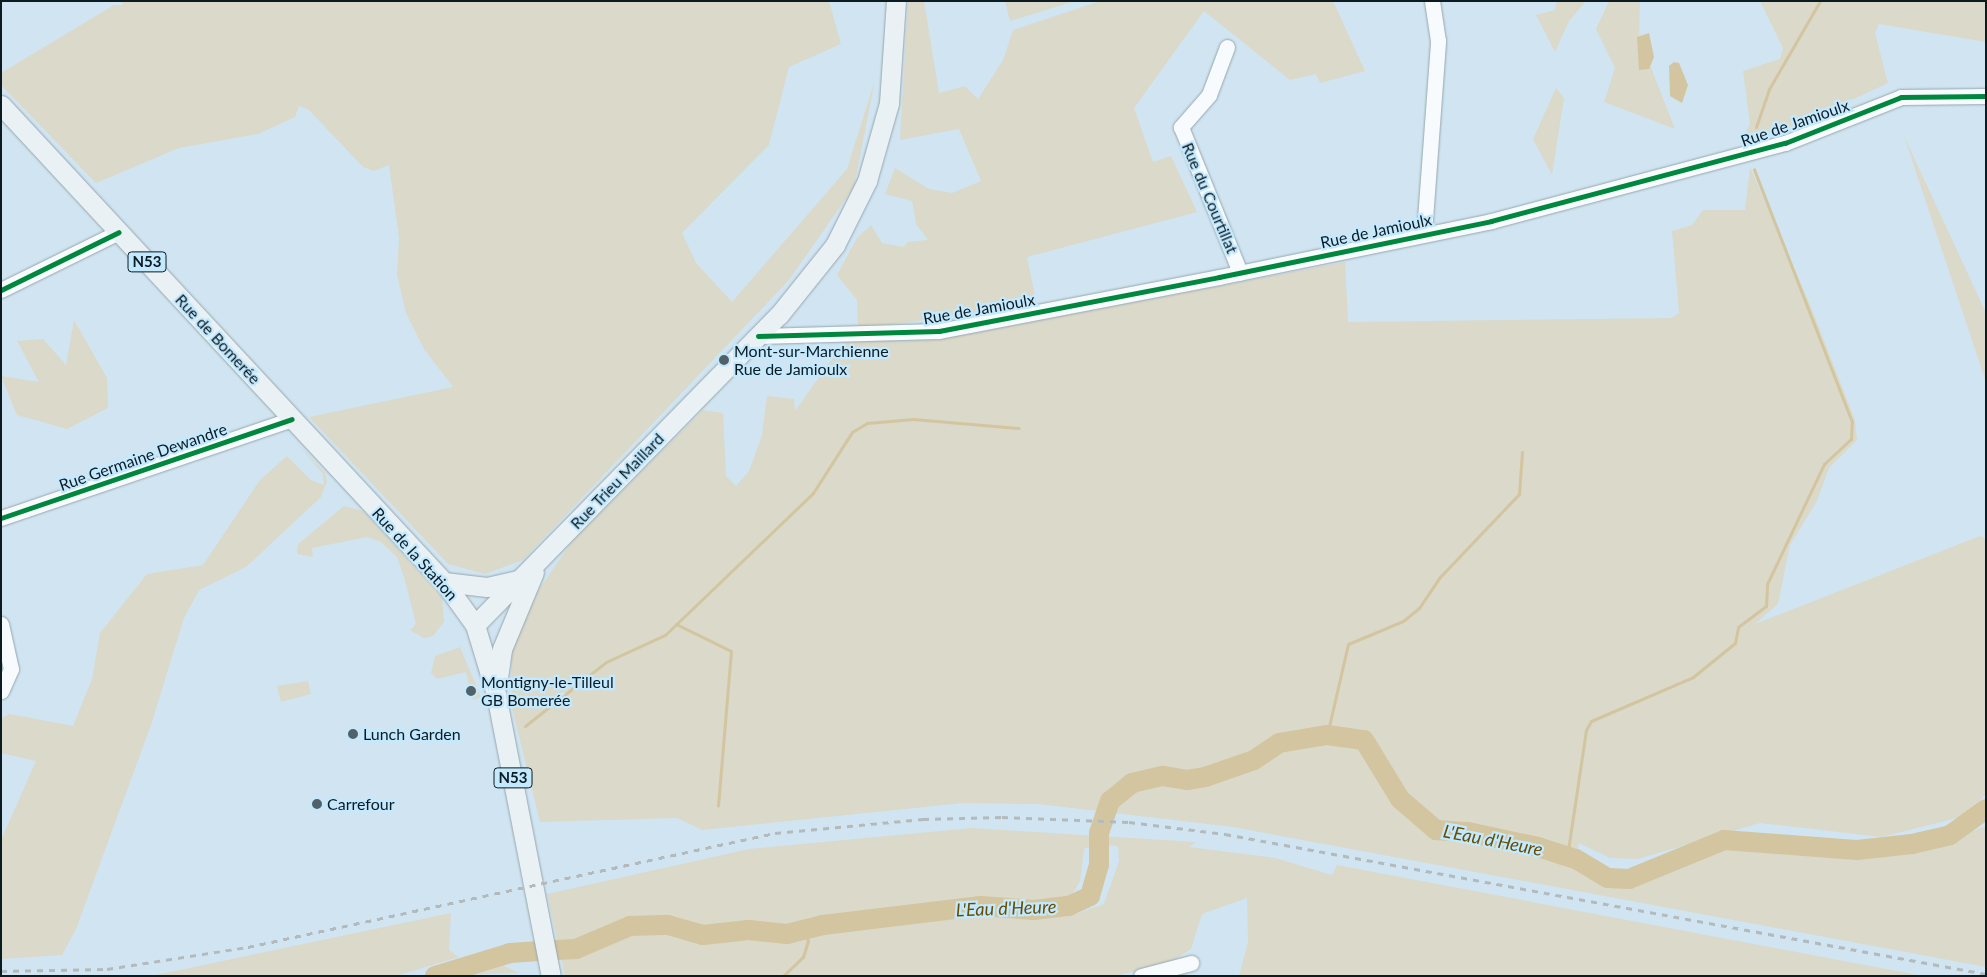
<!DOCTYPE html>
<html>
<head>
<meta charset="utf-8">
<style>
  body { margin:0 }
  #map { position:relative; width:1987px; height:977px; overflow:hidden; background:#d0e5f1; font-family:Lato,sans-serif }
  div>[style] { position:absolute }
  .green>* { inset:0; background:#dad9ca }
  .water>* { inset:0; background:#d3c59f }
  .stream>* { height:3px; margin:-1.5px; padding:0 1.5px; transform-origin:1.5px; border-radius:1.5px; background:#d3c59f }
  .river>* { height:20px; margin:-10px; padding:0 10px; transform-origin:10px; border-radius:10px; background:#d3c59f }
  .roads { filter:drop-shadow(0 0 1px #96a6af) drop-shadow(0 0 1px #96a6af) }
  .minor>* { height:15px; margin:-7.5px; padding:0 7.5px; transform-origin:7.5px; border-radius:7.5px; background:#f8fbfd }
  .major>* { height:19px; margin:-9.5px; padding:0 9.5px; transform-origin:9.5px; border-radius:9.5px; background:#eaf1f4 }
  .rail>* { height:3px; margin-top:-1.5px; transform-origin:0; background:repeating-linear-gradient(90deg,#b4babc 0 6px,transparent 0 12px) }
  .cycleway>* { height:5px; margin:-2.5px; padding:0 2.5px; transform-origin:2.5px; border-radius:2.5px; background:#00873e }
  .dots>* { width:14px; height:14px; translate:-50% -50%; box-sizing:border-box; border:2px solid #c3e9fe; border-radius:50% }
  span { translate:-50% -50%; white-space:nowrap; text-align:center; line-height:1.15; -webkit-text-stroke:4.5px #c3e9fe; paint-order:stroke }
  .shield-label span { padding:1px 4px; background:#c3e9fe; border:1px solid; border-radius:4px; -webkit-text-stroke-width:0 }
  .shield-label { font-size:15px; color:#0c1a22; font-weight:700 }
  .street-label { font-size:16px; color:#0c1a22 }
  .poi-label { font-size:16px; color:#0c1a22 }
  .left { translate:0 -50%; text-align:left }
  .water-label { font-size:18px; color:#684c00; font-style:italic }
  .frame { position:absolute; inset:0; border:2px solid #0c1a22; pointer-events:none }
</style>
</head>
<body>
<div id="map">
  <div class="green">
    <div style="clip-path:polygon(121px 1px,829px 1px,841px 44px,789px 67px,769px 145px,682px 233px,696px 263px,732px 302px,847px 169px,875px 80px,854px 187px,789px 280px,523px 560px,485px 574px,448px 564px,309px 417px,453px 387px,424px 349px,406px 313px,397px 275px,399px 238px,389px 165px,374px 171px,363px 167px,309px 110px,299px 106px,295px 117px,258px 134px,179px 148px,96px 183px,1px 85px,1px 73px,114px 5px,123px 5px)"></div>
    <div style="clip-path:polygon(908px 1px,924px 1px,939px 93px,965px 86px,978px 99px,1003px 60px,1013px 30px,1100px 1px,1333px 1px,1365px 71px,1320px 83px,1316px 74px,1290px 80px,1204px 11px,1134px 108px,1153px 162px,1171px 156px,1197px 212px,1027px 257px,1037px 305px,858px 329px,857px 300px,837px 275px,857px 238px,871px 225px,882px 243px,904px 247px,908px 242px,928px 240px,916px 224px,912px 201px,885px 194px,895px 168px,929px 189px,952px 193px,981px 181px,959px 129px,900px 140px)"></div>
    <div style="clip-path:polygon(1005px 1px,1075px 1px,1010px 21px)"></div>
    <div style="clip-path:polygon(1557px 1px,1586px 1px,1569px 21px,1555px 52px,1536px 15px,1555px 10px)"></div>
    <div style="clip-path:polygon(1609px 1px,1640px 1px,1639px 37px,1675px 129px,1604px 102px,1615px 68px,1596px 29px)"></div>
    <div style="clip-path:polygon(1760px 1px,1986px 1px,1986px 42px,1879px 24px,1875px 33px,1888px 83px,1800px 124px,1740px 144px,1750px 124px,1743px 71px,1780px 59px,1783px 48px)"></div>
    <div style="clip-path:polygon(1556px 88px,1564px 98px,1552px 175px,1533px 139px)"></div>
    <div style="clip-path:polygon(1904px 136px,1986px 313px,1986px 382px)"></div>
    <div style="clip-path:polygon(1750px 167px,1811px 307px,1855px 420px,1857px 440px,1829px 468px,1817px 501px,1790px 545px,1778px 604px,1755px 624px,1980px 536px,1986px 539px,1986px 794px,1965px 816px,1881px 837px,1760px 823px,1638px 859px,1610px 858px,1579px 843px,1573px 867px,1608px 882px,1630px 884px,1726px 844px,1860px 856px,1954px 838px,1986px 826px,1986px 967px,1233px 827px,1038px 804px,963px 803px,702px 830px,677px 818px,540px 822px,512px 708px,511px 641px,529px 604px,573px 540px,703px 410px,723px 413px,726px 476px,736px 486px,749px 471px,762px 435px,767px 396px,794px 399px,795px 411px,844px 342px,935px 340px,1345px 262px,1348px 322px,1672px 318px,1679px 313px,1672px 231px,1692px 225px,1703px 210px,1745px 210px)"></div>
    <div style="clip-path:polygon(74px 320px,107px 378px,108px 408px,67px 429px,17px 415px,1px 376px,39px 382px,17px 341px,43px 339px,66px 365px)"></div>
    <div style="clip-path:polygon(296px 442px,325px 473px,327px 481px,321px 497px,246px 567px,199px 590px,184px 618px,151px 725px,76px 929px,62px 955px,1px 959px,1px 840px,36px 761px,1px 753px,1px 718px,10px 714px,73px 726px,92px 679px,100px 633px,147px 574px,203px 565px,260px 480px,287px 456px,311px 480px,324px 485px,323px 474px)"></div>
    <div style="clip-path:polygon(344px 506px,363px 511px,442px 596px,444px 622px,433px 636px,424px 638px,410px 630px,416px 624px,404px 577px,397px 557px,381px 542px,367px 537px,312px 548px,313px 557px,297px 554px,298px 544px)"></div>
    <div style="clip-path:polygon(460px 647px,481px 697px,473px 700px,466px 672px,437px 679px,431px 673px,435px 656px)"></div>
    <div style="clip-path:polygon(308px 681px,311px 694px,281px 702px,277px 686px)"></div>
    <div style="clip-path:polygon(evenodd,972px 828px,1196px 842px,1189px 847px,1275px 858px,1332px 875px,1337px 865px,1923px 976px,1239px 976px,1248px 942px,1247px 898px,1202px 914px,1191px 949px,1166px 965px,1114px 976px,565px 976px,547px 894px,749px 849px,972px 828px,1096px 844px,1118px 846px,1119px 861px,1104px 904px,1070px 916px,1068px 902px,1080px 881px,1084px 849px,1096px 844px)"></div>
    <div style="clip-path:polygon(451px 913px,449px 950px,459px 957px,396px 976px,151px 976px)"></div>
    <div style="clip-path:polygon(500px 964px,519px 973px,443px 976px,459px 968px)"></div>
  </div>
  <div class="water">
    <div style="clip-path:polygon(1649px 33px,1654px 57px,1649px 69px,1639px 70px,1637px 37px)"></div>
    <div style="clip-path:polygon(1674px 62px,1679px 63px,1688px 85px,1682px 103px,1670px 96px,1669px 66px)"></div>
  </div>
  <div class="stream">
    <div style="left:1756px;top:127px;width:40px;rotate:-71.1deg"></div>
    <div style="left:1769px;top:89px;width:102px;rotate:-59.9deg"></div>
    <div style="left:676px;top:624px;width:61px;rotate:26.1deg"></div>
    <div style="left:731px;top:651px;width:155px;rotate:94.8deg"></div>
    <div style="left:525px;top:726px;width:103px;rotate:-38.3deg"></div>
    <div style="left:606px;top:662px;width:65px;rotate:-24.6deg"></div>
    <div style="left:665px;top:635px;width:205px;rotate:-43.8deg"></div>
    <div style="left:813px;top:493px;width:72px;rotate:-57.4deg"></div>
    <div style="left:852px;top:432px;width:17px;rotate:-31deg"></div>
    <div style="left:867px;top:423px;width:46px;rotate:-5deg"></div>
    <div style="left:913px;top:419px;width:106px;rotate:4.9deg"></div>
    <div style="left:1327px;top:735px;width:93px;rotate:-77deg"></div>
    <div style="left:1348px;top:644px;width:60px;rotate:-22.7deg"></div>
    <div style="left:1403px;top:621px;width:21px;rotate:-39deg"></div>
    <div style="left:1419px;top:608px;width:36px;rotate:-56deg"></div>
    <div style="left:1439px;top:578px;width:116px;rotate:-46.4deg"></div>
    <div style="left:1519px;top:494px;width:42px;rotate:-85.9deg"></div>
    <div style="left:1567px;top:857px;width:128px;rotate:-81.5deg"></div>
    <div style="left:1586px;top:730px;width:10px;rotate:-61deg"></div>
    <div style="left:1591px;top:721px;width:111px;rotate:-23.3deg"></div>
    <div style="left:1693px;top:677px;width:54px;rotate:-39deg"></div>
    <div style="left:1735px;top:643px;width:16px;rotate:-79deg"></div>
    <div style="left:1738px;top:627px;width:35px;rotate:-37deg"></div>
    <div style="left:1766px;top:606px;width:22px;rotate:-87deg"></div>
    <div style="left:1767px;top:584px;width:133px;rotate:-64.6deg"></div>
    <div style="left:1824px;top:464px;width:37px;rotate:-43deg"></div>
    <div style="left:1851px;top:439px;width:17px;rotate:-87deg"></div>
    <div style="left:1852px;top:422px;width:271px;rotate:-111.2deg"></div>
    <div style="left:783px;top:976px;width:28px;rotate:-44deg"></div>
    <div style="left:803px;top:957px;width:17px;rotate:-73deg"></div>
    <div style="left:808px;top:941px;width:12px;rotate:-110deg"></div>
  </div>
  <div class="river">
    <div style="left:556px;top:950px;width:20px;rotate:-3deg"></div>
    <div style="left:576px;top:949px;width:59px;rotate:-23.1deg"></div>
    <div style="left:630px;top:926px;width:38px;rotate:-2deg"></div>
    <div style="left:668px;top:925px;width:36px;rotate:16deg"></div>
    <div style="left:703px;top:935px;width:46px;rotate:-6.2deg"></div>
    <div style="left:749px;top:930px;width:38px;rotate:6deg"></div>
    <div style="left:787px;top:934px;width:37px;rotate:-14deg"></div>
    <div style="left:823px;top:925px;width:159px;rotate:-6.9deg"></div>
    <div style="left:981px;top:906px;width:53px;rotate:4.3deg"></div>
    <div style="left:1034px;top:910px;width:35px;rotate:-7deg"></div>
    <div style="left:1069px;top:906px;width:23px;rotate:-25deg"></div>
    <div style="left:1090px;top:896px;width:32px;rotate:-74deg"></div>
    <div style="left:1099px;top:865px;width:32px;rotate:-90deg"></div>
    <div style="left:1099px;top:833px;width:34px;rotate:-71deg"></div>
    <div style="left:1110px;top:801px;width:28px;rotate:-39deg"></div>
    <div style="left:1132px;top:783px;width:32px;rotate:-13deg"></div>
    <div style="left:1163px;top:776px;width:24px;rotate:9deg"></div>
    <div style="left:1187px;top:780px;width:18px;rotate:-9deg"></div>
    <div style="left:1205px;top:777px;width:52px;rotate:-19.1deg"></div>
    <div style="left:1254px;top:760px;width:30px;rotate:-34deg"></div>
    <div style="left:1279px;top:743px;width:49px;rotate:-9.5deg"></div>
    <div style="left:1327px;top:735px;width:37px;rotate:8deg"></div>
    <div style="left:1364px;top:740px;width:69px;rotate:58.6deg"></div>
    <div style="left:1400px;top:799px;width:48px;rotate:40.7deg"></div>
    <div style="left:1436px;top:830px;width:32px;rotate:4deg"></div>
    <div style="left:1468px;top:832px;width:72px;rotate:12.1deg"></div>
    <div style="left:1538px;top:847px;width:40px;rotate:18deg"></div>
    <div style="left:1576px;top:859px;width:37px;rotate:31deg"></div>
    <div style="left:1608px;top:878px;width:21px;rotate:3deg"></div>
    <div style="left:1629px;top:879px;width:103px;rotate:-22.3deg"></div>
    <div style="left:1724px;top:840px;width:133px;rotate:4.3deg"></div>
    <div style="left:1857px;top:850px;width:55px;rotate:-6.2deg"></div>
    <div style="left:1912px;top:844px;width:39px;rotate:-13deg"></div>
    <div style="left:1950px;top:835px;width:44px;rotate:-35.8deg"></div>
    <div style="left:435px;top:976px;width:78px;rotate:-17deg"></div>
    <div style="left:510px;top:953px;width:26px;rotate:-4deg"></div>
  </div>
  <div class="roads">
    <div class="minor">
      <div style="left:1227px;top:47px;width:51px;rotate:110.6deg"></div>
      <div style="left:1209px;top:95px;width:43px;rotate:131.2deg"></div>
      <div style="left:1181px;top:127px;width:157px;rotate:67.9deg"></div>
      <div style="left:1424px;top:233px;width:193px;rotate:-85.8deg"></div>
      <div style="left:1438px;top:41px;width:40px;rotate:-98.5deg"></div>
      <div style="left:1px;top:290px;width:131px;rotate:-26.2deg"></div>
      <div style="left:758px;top:336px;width:181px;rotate:-1.6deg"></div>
      <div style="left:939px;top:331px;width:285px;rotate:-10.9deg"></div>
      <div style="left:1219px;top:277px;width:278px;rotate:-11.6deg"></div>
      <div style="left:1491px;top:221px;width:304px;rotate:-14.9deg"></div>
      <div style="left:1785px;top:143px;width:125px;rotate:-21.6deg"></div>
      <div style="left:1901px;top:97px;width:85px;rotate:-0.7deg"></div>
      <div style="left:1px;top:518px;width:307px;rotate:-18.8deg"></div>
      <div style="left:1px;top:624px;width:46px;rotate:77.5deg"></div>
      <div style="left:11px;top:669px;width:24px;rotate:114deg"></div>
      <div style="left:1141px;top:976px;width:52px;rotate:-14.6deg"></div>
    </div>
    <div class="major">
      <div style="left:1px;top:105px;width:651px;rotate:47.12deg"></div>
      <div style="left:444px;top:582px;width:53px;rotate:54.2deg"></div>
      <div style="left:475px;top:625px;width:72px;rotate:73.1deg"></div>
      <div style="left:496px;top:694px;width:287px;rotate:79deg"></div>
      <div style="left:444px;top:582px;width:43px;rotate:6.6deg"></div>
      <div style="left:487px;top:587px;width:36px;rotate:-13deg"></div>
      <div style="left:475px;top:625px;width:434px;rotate:-45.6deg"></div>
      <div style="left:779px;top:315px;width:90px;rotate:-51.3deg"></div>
      <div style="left:835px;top:245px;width:72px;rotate:-63.4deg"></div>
      <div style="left:867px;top:181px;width:81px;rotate:-74.2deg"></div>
      <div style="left:889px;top:103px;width:102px;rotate:-86.1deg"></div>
      <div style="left:497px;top:685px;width:36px;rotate:-82deg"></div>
      <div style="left:502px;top:649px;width:83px;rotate:-67.4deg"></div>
    </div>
  </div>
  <div class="rail">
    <div style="left:1px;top:971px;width:106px;rotate:-1.1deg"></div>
    <div style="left:107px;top:969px;width:143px;rotate:-8.9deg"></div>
    <div style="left:248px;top:947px;width:539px;rotate:-12.21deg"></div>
    <div style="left:775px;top:833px;width:149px;rotate:-5.4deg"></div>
    <div style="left:923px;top:819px;width:79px;rotate:-1.5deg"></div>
    <div style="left:1002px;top:817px;width:127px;rotate:2.3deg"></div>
    <div style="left:1129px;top:822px;width:97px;rotate:7.1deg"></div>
    <div style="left:1225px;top:834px;width:774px;rotate:10.42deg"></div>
  </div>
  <div class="cycleway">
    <div style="left:1px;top:290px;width:131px;rotate:-26.2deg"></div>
    <div style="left:758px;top:336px;width:181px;rotate:-1.6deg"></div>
    <div style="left:939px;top:331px;width:285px;rotate:-10.9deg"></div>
    <div style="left:1219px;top:277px;width:278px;rotate:-11.6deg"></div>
    <div style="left:1491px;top:221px;width:304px;rotate:-14.9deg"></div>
    <div style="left:1785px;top:143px;width:125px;rotate:-21.6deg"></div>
    <div style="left:1901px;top:97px;width:85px;rotate:-0.7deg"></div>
    <div style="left:1px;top:518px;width:307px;rotate:-18.8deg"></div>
  </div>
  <div class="dots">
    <div style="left:724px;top:360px;background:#51616a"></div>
    <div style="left:471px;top:691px;background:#51616a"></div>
    <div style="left:353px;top:734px;background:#51616a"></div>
    <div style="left:317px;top:804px;background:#51616a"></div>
  </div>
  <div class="shield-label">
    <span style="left:147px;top:262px">N53</span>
    <span style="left:513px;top:778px">N53</span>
  </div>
  <div class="street-label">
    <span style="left:1795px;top:123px;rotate:-19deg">Rue de Jamioulx</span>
    <span style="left:1210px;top:198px;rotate:67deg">Rue du Courtillat</span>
    <span style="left:1376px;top:231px;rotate:-12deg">Rue de Jamioulx</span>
    <span style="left:979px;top:309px;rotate:-10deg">Rue de Jamioulx</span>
    <span style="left:218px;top:339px;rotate:47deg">Rue de Bomerée</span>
    <span style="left:143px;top:457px;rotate:-19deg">Rue Germaine Dewandre</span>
    <span style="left:617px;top:481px;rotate:-46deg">Rue Trieu Maillard</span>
    <span style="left:415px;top:554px;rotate:48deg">Rue de la Station</span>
  </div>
  <div class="poi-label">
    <span class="left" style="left:734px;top:360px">Mont-sur-Marchienne<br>Rue de Jamioulx</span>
    <span class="left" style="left:481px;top:691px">Montigny-le-Tilleul<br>GB Bomerée</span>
    <span class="left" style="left:363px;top:734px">Lunch Garden</span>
    <span class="left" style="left:327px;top:804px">Carrefour</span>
  </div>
  <div class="water-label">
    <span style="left:1493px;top:840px;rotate:11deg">L'Eau d'Heure</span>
    <span style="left:1006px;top:908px;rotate:-2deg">L'Eau d'Heure</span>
  </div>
  <div class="frame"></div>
</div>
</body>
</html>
